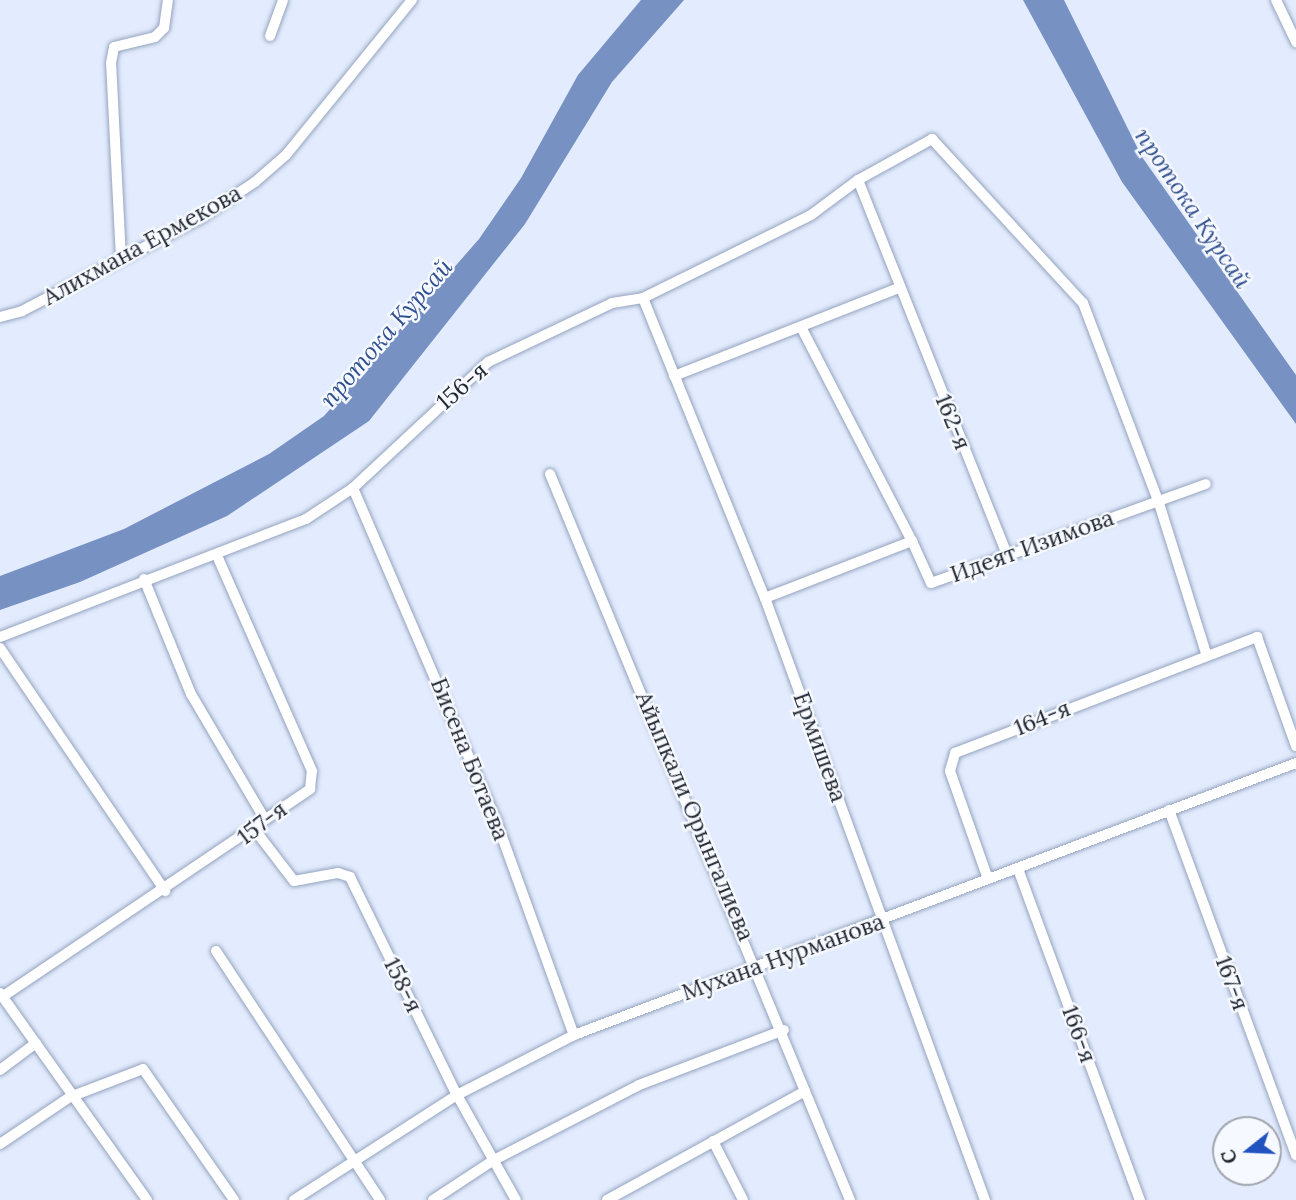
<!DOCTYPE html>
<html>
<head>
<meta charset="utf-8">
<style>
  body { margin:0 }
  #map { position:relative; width:1296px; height:1200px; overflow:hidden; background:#e3ecfe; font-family:Lora,serif }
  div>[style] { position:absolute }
  .water>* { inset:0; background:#7791c3 }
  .roads { filter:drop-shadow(0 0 2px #94a3be) drop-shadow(0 0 2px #94a3be) }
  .street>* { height:10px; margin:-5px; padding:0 5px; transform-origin:5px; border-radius:5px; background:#fff }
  span { translate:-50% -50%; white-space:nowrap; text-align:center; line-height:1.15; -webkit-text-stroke:5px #f6f9ff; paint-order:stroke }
  .street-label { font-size:23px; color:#222832 }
  .water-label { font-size:24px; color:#304f8f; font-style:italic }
  .north { position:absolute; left:1212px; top:1116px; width:70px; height:70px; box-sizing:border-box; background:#f6f9ff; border:2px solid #a1a5ad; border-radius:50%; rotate:252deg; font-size:19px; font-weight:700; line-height:28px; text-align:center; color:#222832 }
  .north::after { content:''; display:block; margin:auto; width:24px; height:32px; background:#2053c0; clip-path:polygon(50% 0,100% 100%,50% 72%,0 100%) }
</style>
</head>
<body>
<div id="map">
  <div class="water">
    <div style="clip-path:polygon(641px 0,684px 0,612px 82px,525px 224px,369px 421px,227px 516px,80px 582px,0 610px,0 576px,124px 529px,269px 454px,324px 416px,479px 239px,521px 178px,578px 75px)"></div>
    <div style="clip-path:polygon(1023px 0,1064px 0,1142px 157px,1296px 375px,1296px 424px,1122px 182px)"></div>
  </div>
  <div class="roads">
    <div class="street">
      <div style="left:1276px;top:0;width:47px;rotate:64.5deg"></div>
      <div style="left:270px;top:36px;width:38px;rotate:-70deg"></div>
      <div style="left:858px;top:180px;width:405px;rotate:68.3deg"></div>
      <div style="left:121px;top:259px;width:196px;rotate:-92.9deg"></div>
      <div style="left:111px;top:63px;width:16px;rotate:-79deg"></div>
      <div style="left:114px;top:47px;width:42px;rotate:-13.7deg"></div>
      <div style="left:155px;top:37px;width:13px;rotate:-45deg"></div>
      <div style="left:164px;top:28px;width:28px;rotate:-82deg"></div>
      <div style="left:643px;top:298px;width:324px;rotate:67.9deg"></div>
      <div style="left:765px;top:598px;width:641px;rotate:69.93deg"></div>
      <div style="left:0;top:317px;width:23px;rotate:-15deg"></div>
      <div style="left:22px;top:311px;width:202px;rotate:-27.5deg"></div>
      <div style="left:201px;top:218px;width:65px;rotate:-33.7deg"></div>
      <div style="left:255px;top:182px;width:41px;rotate:-41.1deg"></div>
      <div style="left:286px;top:155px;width:200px;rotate:-50.9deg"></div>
      <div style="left:801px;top:327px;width:241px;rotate:62.6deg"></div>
      <div style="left:674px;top:376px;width:241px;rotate:-21.4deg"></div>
      <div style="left:550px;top:474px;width:786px;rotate:67.55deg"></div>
      <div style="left:353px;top:488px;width:361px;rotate:66.7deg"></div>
      <div style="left:496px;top:820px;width:229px;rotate:70.1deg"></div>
      <div style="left:144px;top:579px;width:124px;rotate:67.8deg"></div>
      <div style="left:191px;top:694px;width:144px;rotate:59.5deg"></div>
      <div style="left:765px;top:598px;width:158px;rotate:-21.2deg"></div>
      <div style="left:912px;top:541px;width:46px;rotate:65.7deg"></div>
      <div style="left:931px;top:583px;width:292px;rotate:-19.8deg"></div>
      <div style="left:0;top:637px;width:328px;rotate:-21.1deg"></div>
      <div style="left:306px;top:519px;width:56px;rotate:-33.4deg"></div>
      <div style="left:353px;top:488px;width:185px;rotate:-43deg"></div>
      <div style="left:488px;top:362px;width:137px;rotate:-25.4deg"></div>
      <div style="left:612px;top:303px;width:31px;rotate:-9deg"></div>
      <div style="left:643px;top:298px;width:187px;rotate:-26.3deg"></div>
      <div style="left:811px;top:215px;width:59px;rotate:-36.7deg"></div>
      <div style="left:858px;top:180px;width:85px;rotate:-29deg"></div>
      <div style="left:932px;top:139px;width:223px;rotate:47.4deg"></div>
      <div style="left:1083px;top:303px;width:211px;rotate:69.2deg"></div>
      <div style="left:1158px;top:500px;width:160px;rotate:72.6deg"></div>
      <div style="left:0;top:648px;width:294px;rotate:55.8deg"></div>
      <div style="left:1169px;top:810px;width:368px;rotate:69.8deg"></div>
      <div style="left:255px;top:830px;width:64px;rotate:52.6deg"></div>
      <div style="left:294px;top:881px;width:45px;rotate:-10.3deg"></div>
      <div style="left:338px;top:873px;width:13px;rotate:18deg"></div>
      <div style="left:350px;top:877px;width:243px;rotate:63.9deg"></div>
      <div style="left:457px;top:1095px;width:120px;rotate:60.7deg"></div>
      <div style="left:1018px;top:869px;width:353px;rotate:69.8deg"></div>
      <div style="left:988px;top:879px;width:114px;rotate:-109.4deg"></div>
      <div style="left:950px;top:771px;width:19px;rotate:-74deg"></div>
      <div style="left:955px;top:753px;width:324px;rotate:-21deg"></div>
      <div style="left:1257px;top:637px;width:116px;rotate:70.3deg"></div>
      <div style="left:216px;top:951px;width:298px;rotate:56.6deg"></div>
      <div style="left:0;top:993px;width:254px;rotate:54.6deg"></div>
      <div style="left:2px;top:997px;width:372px;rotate:-34deg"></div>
      <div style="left:310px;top:789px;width:18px;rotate:-84deg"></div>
      <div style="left:312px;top:771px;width:235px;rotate:-113.8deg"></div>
      <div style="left:0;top:1070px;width:45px;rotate:-36.9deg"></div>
      <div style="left:713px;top:1141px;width:66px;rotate:63deg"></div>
      <div style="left:0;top:1144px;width:84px;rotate:-33.9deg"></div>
      <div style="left:70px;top:1097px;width:78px;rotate:-21deg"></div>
      <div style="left:143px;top:1069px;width:160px;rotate:55.2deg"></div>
      <div style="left:294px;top:1200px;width:194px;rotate:-32.8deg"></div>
      <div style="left:457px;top:1095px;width:131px;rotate:-27.1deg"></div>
      <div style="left:574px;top:1035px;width:772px;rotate:-20.64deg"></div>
      <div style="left:433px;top:1200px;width:73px;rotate:-33.3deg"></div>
      <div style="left:494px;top:1160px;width:163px;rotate:-27.3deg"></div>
      <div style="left:639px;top:1085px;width:155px;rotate:-20.8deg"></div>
      <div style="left:607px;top:1200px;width:226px;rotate:-28.8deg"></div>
    </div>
  </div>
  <div class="street-label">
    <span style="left:142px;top:245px;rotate:-29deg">Алихмана Ермекова</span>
    <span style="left:462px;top:386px;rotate:-41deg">156-я</span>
    <span style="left:953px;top:422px;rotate:68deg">162-я</span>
    <span style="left:1032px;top:546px;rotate:-20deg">Идеят Изимова</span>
    <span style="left:1042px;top:718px;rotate:-22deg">164-я</span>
    <span style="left:820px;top:747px;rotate:70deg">Ермишева</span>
    <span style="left:470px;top:759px;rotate:68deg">Бисена Ботаева</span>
    <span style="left:695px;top:816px;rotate:67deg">Айыпкали Орынгалиева</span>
    <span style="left:262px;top:823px;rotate:-37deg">157-я</span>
    <span style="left:783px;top:957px;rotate:-20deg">Мухана Нурманова</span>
    <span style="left:1232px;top:983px;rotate:70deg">167-я</span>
    <span style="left:403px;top:985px;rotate:64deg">158-я</span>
    <span style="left:1079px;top:1034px;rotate:70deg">166-я</span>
  </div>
  <div class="water-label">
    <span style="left:1193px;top:208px;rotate:56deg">протока Курсай</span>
    <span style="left:386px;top:333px;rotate:-49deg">протока Курсай</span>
  </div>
  <div class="north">С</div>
</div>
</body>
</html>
